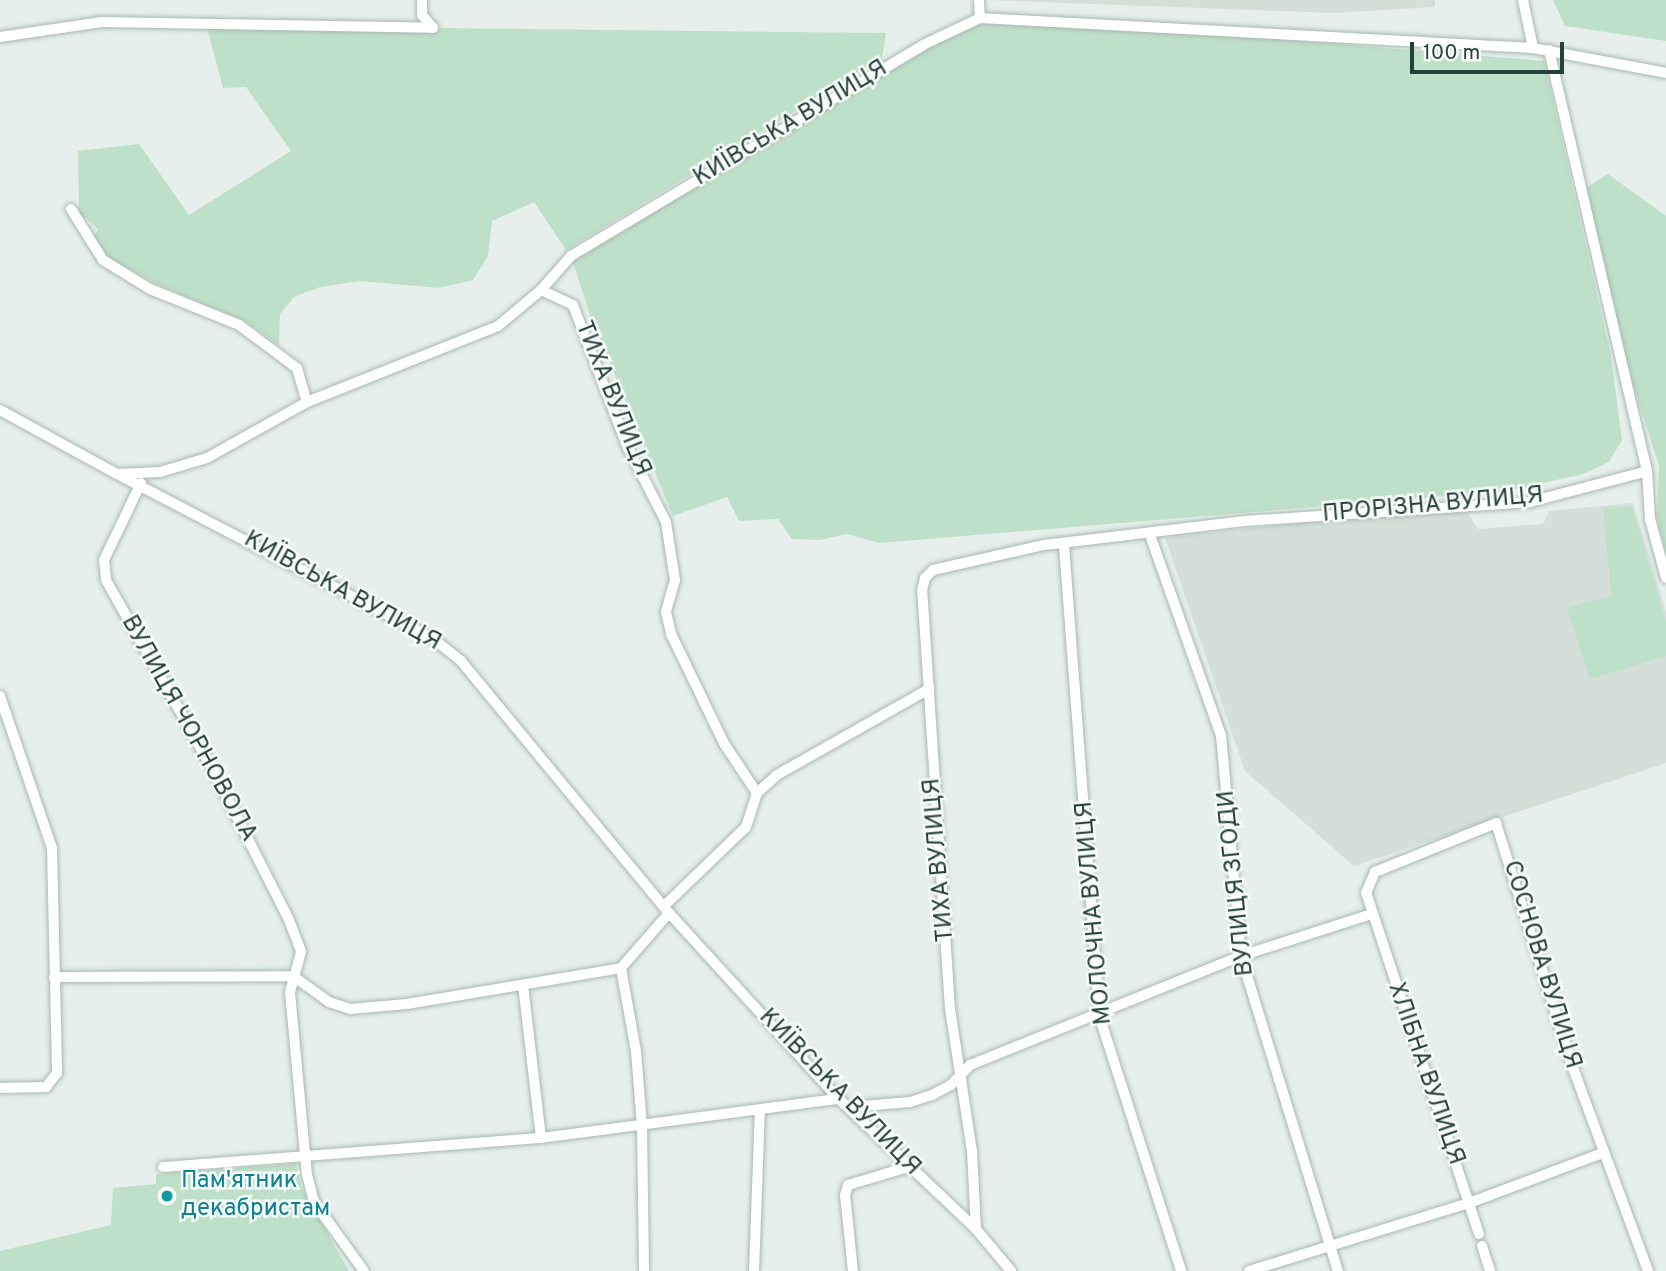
<!DOCTYPE html>
<html>
<head>
<meta charset="utf-8">
<style>
  body { margin:0 }
  #map { position:relative; width:1666px; height:1271px; overflow:hidden; background:#e6efeb; font-family:Overpass,sans-serif }
  div>[style] { position:absolute }
  .built>* { inset:0; background:#d4dfda }
  .green>* { inset:0; background:#bfe0c8 }
  .roads { filter:drop-shadow(0 0 2px #a8b8b2) drop-shadow(0 0 2px #a8b8b2) }
  .minor>* { height:10px; margin:-5px; padding:0 5px; transform-origin:5px; border-radius:5px; background:#fff }
  .dots>* { width:19px; height:19px; translate:-50% -50%; box-sizing:border-box; border:4px solid #f7fbf9; border-radius:50% }
  span { translate:-50% -50%; white-space:nowrap; text-align:center; line-height:1.15; -webkit-text-stroke:5px #f7fbf9; paint-order:stroke }
  .street-label { font-size:24px; color:#24423a }
  .culture-label { font-size:24px; color:#0d838f }
  .left { translate:0 -50%; text-align:left }
  .scale { position:absolute; left:1410px; top:42px; width:154px; height:32px; box-sizing:border-box; border:4px solid #24423a; border-top:0; padding-left:9px; font-size:21px; line-height:24px; white-space:nowrap; color:#24423a; -webkit-text-stroke:5px #f7fbf9; paint-order:stroke }
</style>
</head>
<body>
<div id="map">
  <div class="built">
    <div style="clip-path:polygon(989px 0,1435px 0,1435px 7px,1333px 13px)"></div>
    <div style="clip-path:polygon(1633px 503px,1666px 612px,1666px 763px,1354px 866px,1245px 771px,1165px 538px,1348px 517px,1466px 509px,1478px 529px,1543px 524px,1549px 511px)"></div>
  </div>
  <div class="green">
    <div style="clip-path:polygon(1553px 0,1666px 0,1666px 41px,1565px 26px)"></div>
    <div style="clip-path:polygon(980px 18px,1023px 18px,1544px 61px,1611px 356px,1622px 440px,1609px 462px,1583px 474px,1507px 491px,879px 543px,847px 534px,820px 540px,792px 539px,778px 519px,739px 521px,727px 497px,673px 516px,590px 315px,571px 256px,923px 45px)"></div>
    <div style="clip-path:polygon(206px 24px,433px 28px,886px 33px,882px 58px,566px 250px,534px 202px,492px 221px,488px 256px,473px 280px,439px 288px,359px 281px,320px 287px,294px 297px,280px 314px,279px 345px,245px 321px,157px 284px,106px 256px,94px 238px,98px 229px,79px 212px,78px 151px,139px 144px,189px 215px,291px 151px,246px 87px,223px 88px)"></div>
    <div style="clip-path:polygon(1608px 174px,1666px 216px,1666px 553px,1657px 517px,1659px 466px,1624px 355px,1586px 188px)"></div>
    <div style="clip-path:polygon(1632px 506px,1666px 622px,1666px 656px,1590px 679px,1567px 608px,1611px 596px,1603px 508px)"></div>
    <div style="clip-path:polygon(296px 1164px,302px 1189px,349px 1271px,0 1271px,0 1251px,111px 1225px,113px 1188px,156px 1184px,156px 1174px)"></div>
  </div>
  <div class="roads">
    <div class="minor">
      <div style="left:979px;top:0;width:18px;rotate:87deg"></div>
      <div style="left:1523px;top:0;width:49px;rotate:78.2deg"></div>
      <div style="left:0;top:37px;width:103px;rotate:-8.4deg"></div>
      <div style="left:102px;top:22px;width:331px;rotate:1deg"></div>
      <div style="left:433px;top:28px;width:17px;rotate:-130deg"></div>
      <div style="left:422px;top:15px;width:15px;rotate:-90deg"></div>
      <div style="left:1549px;top:50px;width:432px;rotate:76.9deg"></div>
      <div style="left:1647px;top:471px;width:48px;rotate:86.4deg"></div>
      <div style="left:1650px;top:519px;width:61px;rotate:74.8deg"></div>
      <div style="left:71px;top:209px;width:60px;rotate:57.9deg"></div>
      <div style="left:103px;top:260px;width:55px;rotate:31.7deg"></div>
      <div style="left:150px;top:289px;width:96px;rotate:22deg"></div>
      <div style="left:239px;top:325px;width:72px;rotate:36.6deg"></div>
      <div style="left:297px;top:368px;width:35px;rotate:74deg"></div>
      <div style="left:541px;top:290px;width:35px;rotate:25deg"></div>
      <div style="left:573px;top:305px;width:153px;rotate:69deg"></div>
      <div style="left:628px;top:448px;width:83px;rotate:62.8deg"></div>
      <div style="left:666px;top:522px;width:59px;rotate:81.2deg"></div>
      <div style="left:675px;top:580px;width:33px;rotate:106deg"></div>
      <div style="left:666px;top:612px;width:23px;rotate:77deg"></div>
      <div style="left:671px;top:634px;width:123px;rotate:64.1deg"></div>
      <div style="left:725px;top:745px;width:58px;rotate:56.3deg"></div>
      <div style="left:0;top:410px;width:133px;rotate:28.7deg"></div>
      <div style="left:117px;top:474px;width:43px;rotate:-2.7deg"></div>
      <div style="left:160px;top:472px;width:49px;rotate:-16.6deg"></div>
      <div style="left:207px;top:458px;width:115px;rotate:-29.2deg"></div>
      <div style="left:307px;top:402px;width:206px;rotate:-21.7deg"></div>
      <div style="left:498px;top:326px;width:56px;rotate:-39.9deg"></div>
      <div style="left:541px;top:290px;width:45px;rotate:-48.6deg"></div>
      <div style="left:571px;top:256px;width:410px;rotate:-30.9deg"></div>
      <div style="left:923px;top:45px;width:63px;rotate:-25.3deg"></div>
      <div style="left:980px;top:18px;width:554px;rotate:3.11deg"></div>
      <div style="left:1533px;top:48px;width:135px;rotate:10.6deg"></div>
      <div style="left:121px;top:476px;width:351px;rotate:27.5deg"></div>
      <div style="left:432px;top:638px;width:37px;rotate:38deg"></div>
      <div style="left:461px;top:661px;width:327px;rotate:50.5deg"></div>
      <div style="left:669px;top:913px;width:252px;rotate:47.6deg"></div>
      <div style="left:839px;top:1099px;width:189px;rotate:43.5deg"></div>
      <div style="left:976px;top:1229px;width:55px;rotate:50.2deg"></div>
      <div style="left:141px;top:483px;width:85px;rotate:115.7deg"></div>
      <div style="left:104px;top:560px;width:20px;rotate:84deg"></div>
      <div style="left:106px;top:580px;width:218px;rotate:60.6deg"></div>
      <div style="left:213px;top:770px;width:168px;rotate:63.1deg"></div>
      <div style="left:289px;top:920px;width:34px;rotate:69deg"></div>
      <div style="left:301px;top:952px;width:41px;rotate:105.4deg"></div>
      <div style="left:290px;top:992px;width:184px;rotate:84.7deg"></div>
      <div style="left:307px;top:1175px;width:28px;rotate:75deg"></div>
      <div style="left:314px;top:1202px;width:85px;rotate:54.1deg"></div>
      <div style="left:1150px;top:535px;width:212px;rotate:70.5deg"></div>
      <div style="left:1221px;top:735px;width:222px;rotate:84.8deg"></div>
      <div style="left:1241px;top:956px;width:330px;rotate:72.9deg"></div>
      <div style="left:1064px;top:545px;width:471px;rotate:85.7deg"></div>
      <div style="left:1099px;top:1015px;width:269px;rotate:72.2deg"></div>
      <div style="left:0;top:696px;width:161px;rotate:71.1deg"></div>
      <div style="left:52px;top:848px;width:225px;rotate:88.7deg"></div>
      <div style="left:57px;top:1073px;width:18px;rotate:128deg"></div>
      <div style="left:46px;top:1087px;width:46px;rotate:178.8deg"></div>
      <div style="left:664px;top:906px;width:114px;rotate:-43.9deg"></div>
      <div style="left:746px;top:827px;width:36px;rotate:-72deg"></div>
      <div style="left:757px;top:793px;width:27px;rotate:-42deg"></div>
      <div style="left:777px;top:775px;width:175px;rotate:-29.5deg"></div>
      <div style="left:621px;top:968px;width:84px;rotate:79.8deg"></div>
      <div style="left:636px;top:1051px;width:75px;rotate:85.4deg"></div>
      <div style="left:642px;top:1126px;width:145px;rotate:89.2deg"></div>
      <div style="left:54px;top:977px;width:239px;rotate:-0.2deg"></div>
      <div style="left:293px;top:976px;width:44px;rotate:35.8deg"></div>
      <div style="left:329px;top:1002px;width:22px;rotate:18deg"></div>
      <div style="left:350px;top:1009px;width:57px;rotate:-5deg"></div>
      <div style="left:407px;top:1004px;width:217px;rotate:-9.5deg"></div>
      <div style="left:621px;top:968px;width:73px;rotate:-48.9deg"></div>
      <div style="left:523px;top:985px;width:154px;rotate:83.3deg"></div>
      <div style="left:851px;top:1107px;width:59px;rotate:-4.8deg"></div>
      <div style="left:910px;top:1102px;width:23px;rotate:-18deg"></div>
      <div style="left:932px;top:1095px;width:21px;rotate:-28deg"></div>
      <div style="left:951px;top:1085px;width:28px;rotate:-46deg"></div>
      <div style="left:970px;top:1065px;width:292px;rotate:-21.9deg"></div>
      <div style="left:1241px;top:956px;width:138px;rotate:-17.8deg"></div>
      <div style="left:163px;top:1167px;width:379px;rotate:-4.4deg"></div>
      <div style="left:541px;top:1138px;width:301px;rotate:-7.5deg"></div>
      <div style="left:976px;top:1229px;width:78px;rotate:-92.9deg"></div>
      <div style="left:972px;top:1151px;width:144px;rotate:-98.8deg"></div>
      <div style="left:950px;top:1009px;width:419px;rotate:-93.8deg"></div>
      <div style="left:922px;top:591px;width:13px;rotate:-77deg"></div>
      <div style="left:925px;top:578px;width:11px;rotate:-45deg"></div>
      <div style="left:933px;top:570px;width:114px;rotate:-12.7deg"></div>
      <div style="left:1044px;top:545px;width:202px;rotate:-6.8deg"></div>
      <div style="left:1245px;top:521px;width:286px;rotate:-3.8deg"></div>
      <div style="left:1530px;top:502px;width:121px;rotate:-14.8deg"></div>
      <div style="left:1479px;top:1234px;width:359px;rotate:-108.3deg"></div>
      <div style="left:1366px;top:893px;width:23px;rotate:-67deg"></div>
      <div style="left:1375px;top:872px;width:131px;rotate:-22deg"></div>
      <div style="left:1496px;top:823px;width:257px;rotate:72.6deg"></div>
      <div style="left:1573px;top:1068px;width:216px;rotate:69.7deg"></div>
      <div style="left:1482px;top:1246px;width:26px;rotate:72deg"></div>
      <div style="left:754px;top:1271px;width:160px;rotate:-87.9deg"></div>
      <div style="left:853px;top:1271px;width:76px;rotate:-96deg"></div>
      <div style="left:845px;top:1195px;width:10px;rotate:-73deg"></div>
      <div style="left:848px;top:1185px;width:63px;rotate:-16.7deg"></div>
      <div style="left:1249px;top:1271px;width:230px;rotate:-17.2deg"></div>
      <div style="left:1469px;top:1203px;width:143px;rotate:-20.5deg"></div>
    </div>
  </div>
  <div class="dots">
    <div style="left:167px;top:1196px;background:#0f9aa8"></div>
  </div>
  <div class="street-label">
    <span style="left:791px;top:124px;rotate:-31deg">КИЇВСЬКА ВУЛИЦЯ</span>
    <span style="left:612px;top:399px;rotate:68deg">ТИХА ВУЛИЦЯ</span>
    <span style="left:1433px;top:506px;rotate:-5deg">ПРОРІЗНА ВУЛИЦЯ</span>
    <span style="left:342px;top:592px;rotate:29deg">КИЇВСЬКА ВУЛИЦЯ</span>
    <span style="left:188px;top:729px;rotate:61deg">ВУЛИЦЯ ЧОРНОВОЛА</span>
    <span style="left:940px;top:860px;rotate:-95deg">ТИХА ВУЛИЦЯ</span>
    <span style="left:1237px;top:883px;rotate:-96deg">ВУЛИЦЯ ЗГОДИ</span>
    <span style="left:1095px;top:913px;rotate:-95deg">МОЛОЧНА ВУЛИЦЯ</span>
    <span style="left:1541px;top:965px;rotate:73deg">СОСНОВА ВУЛИЦЯ</span>
    <span style="left:1425px;top:1074px;rotate:71deg">ХЛІБНА ВУЛИЦЯ</span>
    <span style="left:839px;top:1093px;rotate:46deg">КИЇВСЬКА ВУЛИЦЯ</span>
  </div>
  <div class="culture-label">
    <span class="left" style="left:181px;top:1196px">Пам'ятник<br>декабристам</span>
  </div>
  <div class="scale">100 m</div>
</div>
</body>
</html>
